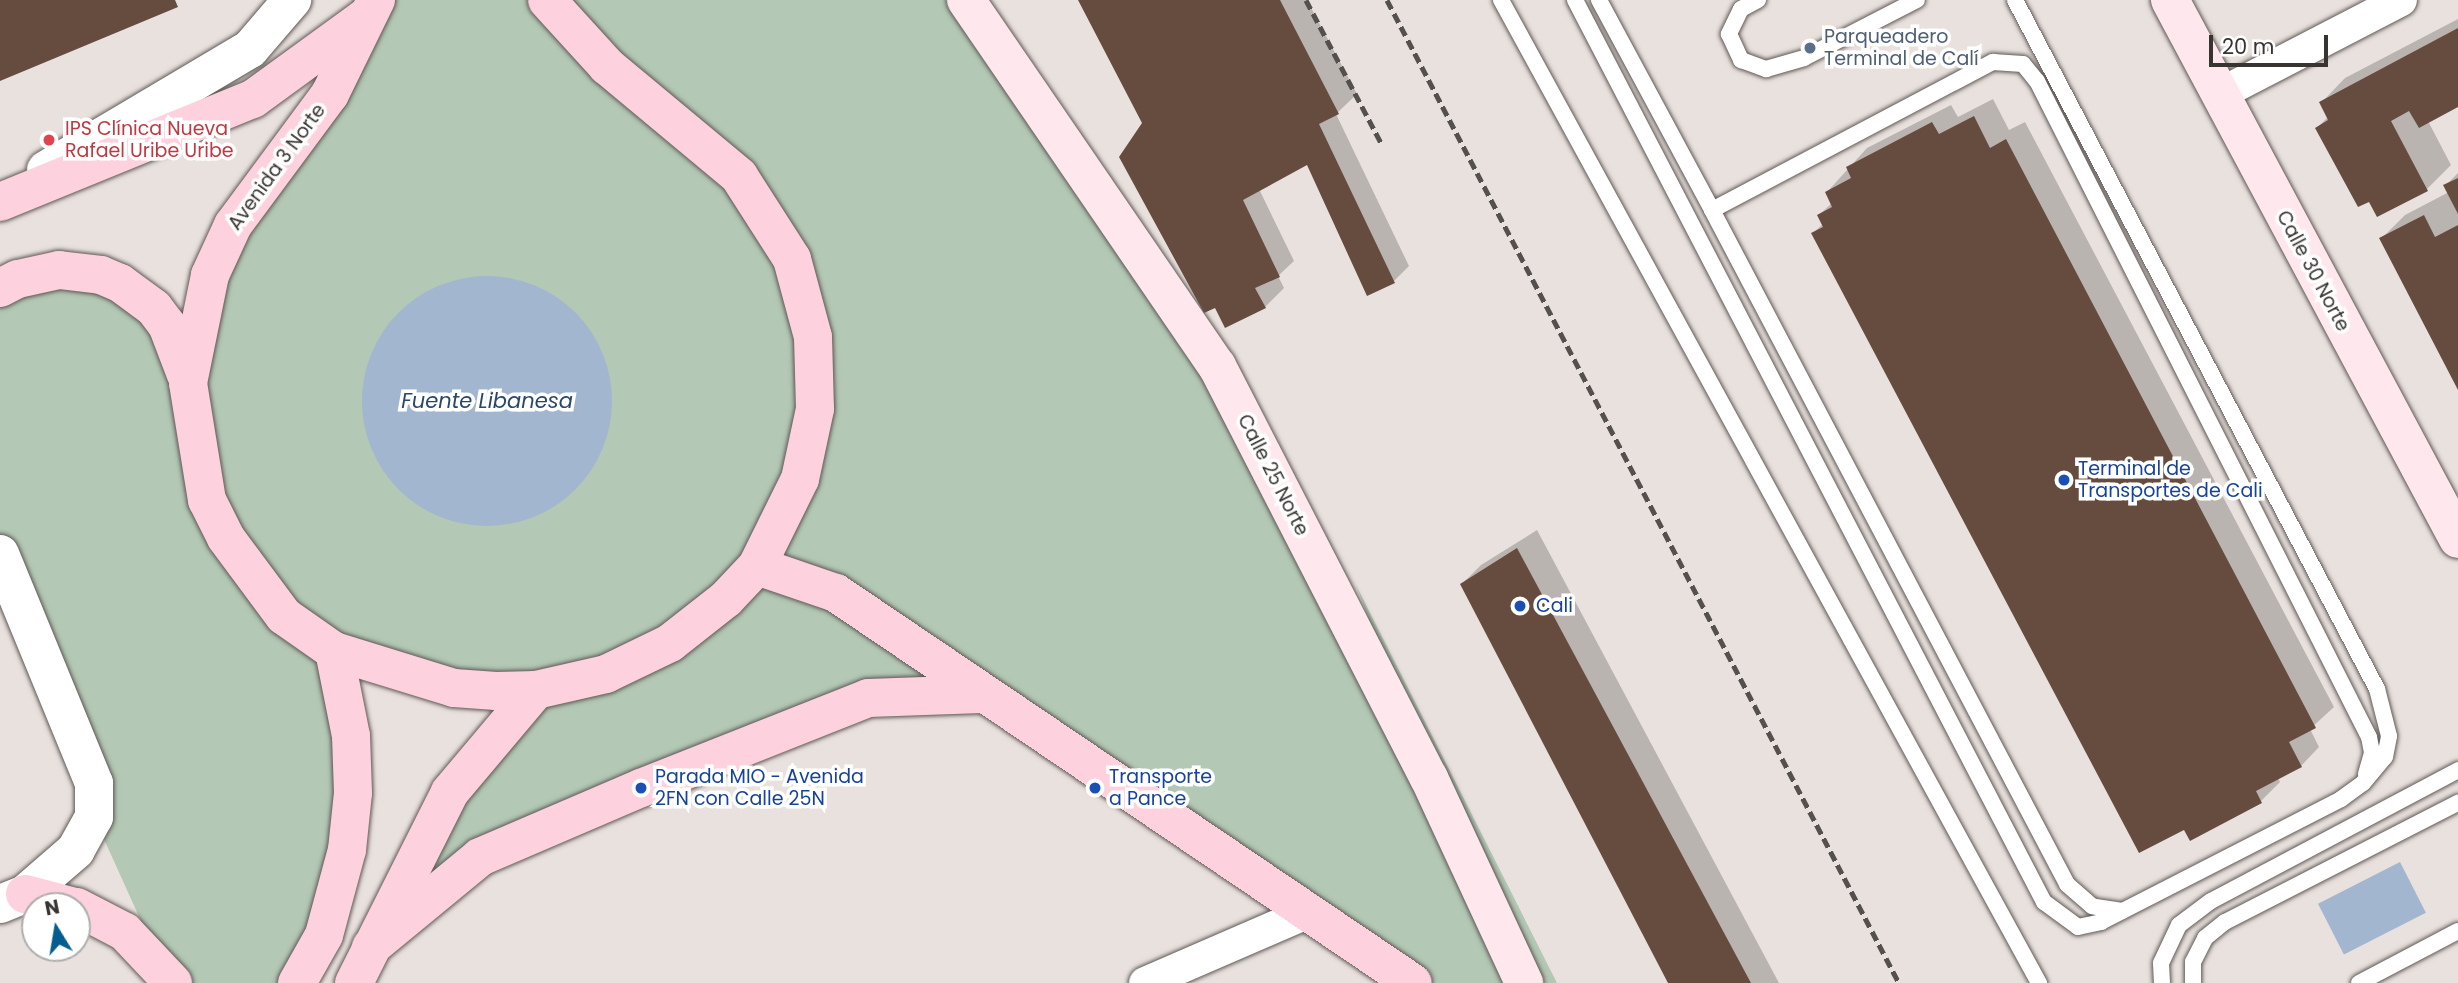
<!DOCTYPE html>
<html>
<head>
<meta charset="utf-8">
<style>
  body { margin:0 }
  #map { position:relative; width:2458px; height:983px; overflow:hidden; background:#e9e1dd; font-family:Poppins,sans-serif }
  div>[style] { position:absolute }
  .green>* { inset:0; background:#b3c8b5 }
  .water>* { inset:0; background:#a2b6cf; transform-origin:0 0 }
  .round { border-radius:50% }
  .shadow>* { inset:0; background:#0003 }
  .building>* { inset:0; background:#664c3e }
  .roads { filter:drop-shadow(0 0 2px #5f5956) drop-shadow(0 0 2px #5f5956) }
  .service>* { height:16px; margin:-8px; padding:0 8px; transform-origin:8px; border-radius:8px; background:#fff }
  .minor>* { height:32px; margin:-16px; padding:0 16px; transform-origin:16px; border-radius:16px; background:#fff }
  .tertiary>* { height:38px; margin:-19px; padding:0 19px; transform-origin:19px; border-radius:19px; background:#fff }
  .secondary>* { height:38px; margin:-19px; padding:0 19px; transform-origin:19px; border-radius:19px; background:#fee8ee }
  .primary>* { height:38px; margin:-19px; padding:0 19px; transform-origin:19px; border-radius:19px; background:#fdd1dd }
  .rail>* { height:5px; margin-top:-2.5px; transform-origin:0; background:repeating-linear-gradient(90deg,#54504e 0 10px,transparent 0 15px) }
  .dots>* { width:19px; height:19px; translate:-50% -50%; box-sizing:border-box; border:4px solid #fff; border-radius:50% }
  span { translate:-50% -50%; white-space:nowrap; text-align:center; line-height:1.15; -webkit-text-stroke:7px #fff; paint-order:stroke }
  .service-label { font-size:19px; color:#4e5e75 }
  .left { translate:0 -50%; text-align:left }
  .health-label { font-size:19px; color:#be3a42 }
  .street-label { font-size:19px; color:#373432 }
  .transit-label { font-size:19px; color:#164399 }
  .water-label { font-size:21px; color:#28476b; font-style:italic }
  .north { position:absolute; left:21px; top:892px; width:70px; height:70px; box-sizing:border-box; background:#fff; border:2px solid #afaead; border-radius:50%; rotate:349deg; font-size:19px; font-weight:700; line-height:28px; text-align:center; color:#373432 }
  .north::after { content:''; display:block; margin:auto; width:24px; height:32px; background:#045d8e; clip-path:polygon(50% 0,100% 100%,50% 72%,0 100%) }
  .scale { position:absolute; left:2209px; top:35px; width:119px; height:32px; box-sizing:border-box; border:4px solid #373432; border-top:0; padding-left:9px; font-size:21px; line-height:24px; white-space:nowrap; color:#373432; -webkit-text-stroke:5px #fff; paint-order:stroke }
</style>
</head>
<body>
<div id="map">
  <div class="green">
    <div style="clip-path:polygon(377px 0,966px 0,1098px 194px,1426px 769px,1356px 585px,1557px 983px,1413px 983px,981px 694px,868px 698px,480px 857px,371px 947px,535px 690px,335px 651px,353px 793px,297px 983px,169px 983px,94px 817px,0 554px,0 288px,38px 273px,195px 329px)"></div>
  </div>
  <div class="water">
    <div class="round" style="left:362px;top:276px;width:250px;height:250px"></div>
    <div style="left:2400px;top:862px;width:57px;height:92px;rotate:63deg"></div>
  </div>
  <div class="shadow">
    <div style="clip-path:polygon(1080px 0,1307px 0,1357px 94px,1336px 114px,1409px 266px,1394px 281px,1308px 163px,1259px 189px,1294px 261px,1278px 276px,1284px 288px,1265px 307px,1216px 306px,1144px 123px)"></div>
    <div style="clip-path:polygon(2458px 19px,2458px 105px,2428px 121px,2451px 165px,2427px 189px,2378px 215px,2317px 128px,2328px 117px,2321px 103px,2345px 78px)"></div>
    <div style="clip-path:polygon(1993px 99px,2009px 130px,2025px 122px,2334px 707px,2310px 729px,2319px 747px,2301px 766px,2278px 778px,2280px 782px,2261px 801px,2191px 838px,1813px 233px,1824px 223px,1819px 215px,1832px 203px,1827px 192px,1867px 148px,1951px 105px,1958px 117px)"></div>
    <div style="clip-path:polygon(2458px 173px,2458px 385px,2381px 239px,2405px 215px,2449px 192px,2445px 186px)"></div>
    <div style="clip-path:polygon(1537px 530px,1779px 983px,1670px 983px,1462px 584px,1481px 565px)"></div>
  </div>
  <div class="building">
    <div style="clip-path:polygon(0 0,175px 0,178px 7px,0 81px)"></div>
    <div style="clip-path:polygon(1078px 0,1280px 0,1339px 114px,1319px 124px,1395px 283px,1367px 296px,1307px 165px,1243px 200px,1280px 277px,1255px 288px,1266px 308px,1225px 328px,1215px 308px,1204px 313px,1119px 157px,1142px 123px)"></div>
    <div style="clip-path:polygon(2458px 28px,2458px 107px,2419px 128px,2409px 111px,2391px 121px,2428px 191px,2377px 217px,2369px 202px,2358px 207px,2315px 128px,2328px 120px,2319px 102px)"></div>
    <div style="clip-path:polygon(1974px 116px,1990px 148px,2006px 139px,2316px 728px,2289px 742px,2302px 767px,2256px 791px,2262px 803px,2190px 841px,2184px 830px,2139px 853px,1811px 233px,1823px 227px,1817px 215px,1832px 207px,1825px 192px,1851px 178px,1846px 167px,1932px 122px,1939px 134px)"></div>
    <div style="clip-path:polygon(2458px 178px,2458px 214px,2443px 185px)"></div>
    <div style="clip-path:polygon(2424px 215px,2435px 237px,2458px 225px,2458px 390px,2379px 238px)"></div>
    <div style="clip-path:polygon(1517px 548px,1751px 983px,1668px 983px,1460px 584px)"></div>
  </div>
  <div class="roads">
    <div class="service">
      <div style="left:1501px;top:0;width:1121px;rotate:61.31deg"></div>
      <div style="left:1575px;top:0;width:1017px;rotate:62.53deg"></div>
      <div style="left:2044px;top:902px;width:42px;rotate:36.3deg"></div>
      <div style="left:2078px;top:927px;width:24px;rotate:-12deg"></div>
      <div style="left:2101px;top:922px;width:270px;rotate:-27.1deg"></div>
      <div style="left:2341px;top:799px;width:27px;rotate:-36deg"></div>
      <div style="left:2363px;top:783px;width:34px;rotate:-50deg"></div>
      <div style="left:2385px;top:757px;width:21px;rotate:-79deg"></div>
      <div style="left:2389px;top:736px;width:49px;rotate:-104.3deg"></div>
      <div style="left:2377px;top:689px;width:778px;rotate:-117.72deg"></div>
      <div style="left:1599px;top:0;width:238px;rotate:61.7deg"></div>
      <div style="left:1758px;top:0;width:19px;rotate:152deg"></div>
      <div style="left:1741px;top:9px;width:28px;rotate:116deg"></div>
      <div style="left:1729px;top:34px;width:29px;rotate:65deg"></div>
      <div style="left:1741px;top:60px;width:27px;rotate:20deg"></div>
      <div style="left:1766px;top:69px;width:40px;rotate:-16deg"></div>
      <div style="left:1804px;top:58px;width:127px;rotate:-27.2deg"></div>
      <div style="left:2122px;top:911px;width:30px;rotate:-171deg"></div>
      <div style="left:2092px;top:906px;width:33px;rotate:-139deg"></div>
      <div style="left:2067px;top:884px;width:762px;rotate:-117.78deg"></div>
      <div style="left:1712px;top:210px;width:318px;rotate:-27.8deg"></div>
      <div style="left:1993px;top:62px;width:30px;rotate:4deg"></div>
      <div style="left:2023px;top:64px;width:22px;rotate:51deg"></div>
      <div style="left:2037px;top:81px;width:735px;rotate:63.16deg"></div>
      <div style="left:2369px;top:737px;width:16px;rotate:79deg"></div>
      <div style="left:2372px;top:753px;width:22px;rotate:106deg"></div>
      <div style="left:2162px;top:983px;width:20px;rotate:-93deg"></div>
      <div style="left:2161px;top:963px;width:42px;rotate:-64.7deg"></div>
      <div style="left:2179px;top:925px;width:40px;rotate:-37deg"></div>
      <div style="left:2211px;top:901px;width:280px;rotate:-27.9deg"></div>
      <div style="left:2193px;top:983px;width:21px;rotate:-90deg"></div>
      <div style="left:2193px;top:962px;width:27px;rotate:-63deg"></div>
      <div style="left:2205px;top:938px;width:26px;rotate:-39deg"></div>
      <div style="left:2225px;top:922px;width:262px;rotate:-27.1deg"></div>
      <div style="left:2359px;top:983px;width:112px;rotate:-27.7deg"></div>
    </div>
    <div class="minor">
      <div style="left:2218px;top:95px;width:206px;rotate:-27.4deg"></div>
      <div style="left:1145px;top:983px;width:179px;rotate:-23.4deg"></div>
    </div>
    <div class="tertiary">
      <div style="left:46px;top:170px;width:237px;rotate:-30.7deg"></div>
      <div style="left:250px;top:49px;width:65px;rotate:-49.4deg"></div>
      <div style="left:0;top:554px;width:248px;rotate:67.7deg"></div>
      <div style="left:94px;top:783px;width:34px;rotate:90deg"></div>
      <div style="left:94px;top:817px;width:38px;rotate:119deg"></div>
      <div style="left:76px;top:850px;width:67px;rotate:139.2deg"></div>
      <div style="left:25px;top:894px;width:27px;rotate:158deg"></div>
    </div>
    <div class="secondary">
      <div style="left:966px;top:0;width:444px;rotate:55.6deg"></div>
      <div style="left:1217px;top:366px;width:463px;rotate:62.8deg"></div>
      <div style="left:1429px;top:778px;width:226px;rotate:65.1deg"></div>
      <div style="left:2170px;top:0;width:611px;rotate:61.88deg"></div>
    </div>
    <div class="primary">
      <div style="left:376px;top:0;width:105px;rotate:116.1deg"></div>
      <div style="left:330px;top:94px;width:163px;rotate:126.5deg"></div>
      <div style="left:233px;top:225px;width:55px;rotate:114.7deg"></div>
      <div style="left:210px;top:275px;width:110px;rotate:101.5deg"></div>
      <div style="left:188px;top:383px;width:119px;rotate:80.8deg"></div>
      <div style="left:207px;top:500px;width:42px;rotate:63.4deg"></div>
      <div style="left:226px;top:538px;width:97px;rotate:53.4deg"></div>
      <div style="left:284px;top:616px;width:61px;rotate:35deg"></div>
      <div style="left:334px;top:651px;width:126px;rotate:17.1deg"></div>
      <div style="left:454px;top:688px;width:42px;rotate:4.1deg"></div>
      <div style="left:496px;top:691px;width:40px;rotate:-1.4deg"></div>
      <div style="left:536px;top:690px;width:72px;rotate:-12.9deg"></div>
      <div style="left:606px;top:674px;width:71px;rotate:-25.8deg"></div>
      <div style="left:670px;top:643px;width:71px;rotate:-38.2deg"></div>
      <div style="left:726px;top:599px;width:45px;rotate:-46.8deg"></div>
      <div style="left:757px;top:566px;width:97px;rotate:-63.7deg"></div>
      <div style="left:800px;top:479px;width:72px;rotate:-77.9deg"></div>
      <div style="left:815px;top:409px;width:72px;rotate:-91.6deg"></div>
      <div style="left:813px;top:337px;width:81px;rotate:-105.1deg"></div>
      <div style="left:792px;top:259px;width:98px;rotate:-122.6deg"></div>
      <div style="left:739px;top:176px;width:172px;rotate:-140.2deg"></div>
      <div style="left:607px;top:66px;width:89px;rotate:-132.3deg"></div>
      <div style="left:0;top:202px;width:273px;rotate:-22.2deg"></div>
      <div style="left:253px;top:99px;width:141px;rotate:-36.1deg"></div>
      <div style="left:0;top:288px;width:20px;rotate:-27deg"></div>
      <div style="left:18px;top:279px;width:42px;rotate:-12.4deg"></div>
      <div style="left:59px;top:270px;width:42px;rotate:6.8deg"></div>
      <div style="left:101px;top:275px;width:21px;rotate:23deg"></div>
      <div style="left:120px;top:283px;width:42px;rotate:36.3deg"></div>
      <div style="left:154px;top:308px;width:21px;rotate:53deg"></div>
      <div style="left:167px;top:325px;width:53px;rotate:69.2deg"></div>
      <div style="left:757px;top:566px;width:83px;rotate:18.9deg"></div>
      <div style="left:836px;top:593px;width:696px;rotate:34.06deg"></div>
      <div style="left:25px;top:894px;width:48px;rotate:14.6deg"></div>
      <div style="left:77px;top:907px;width:54px;rotate:27.5deg"></div>
      <div style="left:125px;top:932px;width:70px;rotate:46.7deg"></div>
      <div style="left:371px;top:947px;width:141px;rotate:-39.5deg"></div>
      <div style="left:480px;top:857px;width:175px;rotate:-23.2deg"></div>
      <div style="left:641px;top:788px;width:244px;rotate:-21.6deg"></div>
      <div style="left:868px;top:698px;width:113px;rotate:-2deg"></div>
      <div style="left:297px;top:983px;width:55px;rotate:-60.6deg"></div>
      <div style="left:324px;top:935px;width:88px;rotate:-74.9deg"></div>
      <div style="left:347px;top:850px;width:57px;rotate:-84deg"></div>
      <div style="left:353px;top:793px;width:57px;rotate:-92deg"></div>
      <div style="left:351px;top:736px;width:87px;rotate:-101.3deg"></div>
      <div style="left:354px;top:983px;width:214px;rotate:-63.3deg"></div>
      <div style="left:450px;top:792px;width:133px;rotate:-49.9deg"></div>
    </div>
  </div>
  <div class="rail">
    <div style="left:1306px;top:0;width:164px;rotate:62.3deg"></div>
    <div style="left:1387px;top:0;width:1108px;rotate:62.49deg"></div>
  </div>
  <div class="dots">
    <div style="left:1810px;top:48px;background:#5c6f8a"></div>
    <div style="left:49px;top:140px;background:#e0444e"></div>
    <div style="left:2064px;top:480px;background:#1a4fb4"></div>
    <div style="left:1520px;top:606px;background:#1a4fb4"></div>
    <div style="left:641px;top:788px;background:#1a4fb4"></div>
    <div style="left:1095px;top:788px;background:#1a4fb4"></div>
  </div>
  <div class="service-label">
    <span class="left" style="left:1824px;top:48px">Parqueadero<br>Terminal de Calí</span>
  </div>
  <div class="health-label">
    <span class="left" style="left:65px;top:140px">IPS Clínica Nueva<br>Rafael Uribe Uribe</span>
  </div>
  <div class="street-label">
    <span style="left:277px;top:167px;rotate:-54deg">Avenida 3 Norte</span>
    <span style="left:2313px;top:271px;rotate:62deg">Calle 30 Norte</span>
    <span style="left:1273px;top:475px;rotate:63deg">Calle 25 Norte</span>
  </div>
  <div class="transit-label">
    <span class="left" style="left:2078px;top:480px">Terminal de<br>Transportes de Cali</span>
    <span class="left" style="left:1536px;top:606px">Cali</span>
    <span class="left" style="left:655px;top:788px">Parada MIO - Avenida<br>2FN con Calle 25N</span>
    <span class="left" style="left:1109px;top:788px">Transporte<br>a Pance</span>
  </div>
  <div class="water-label">
    <span style="left:487px;top:401px">Fuente Libanesa</span>
  </div>
  <div class="north">N</div>
  <div class="scale">20 m</div>
</div>
</body>
</html>
